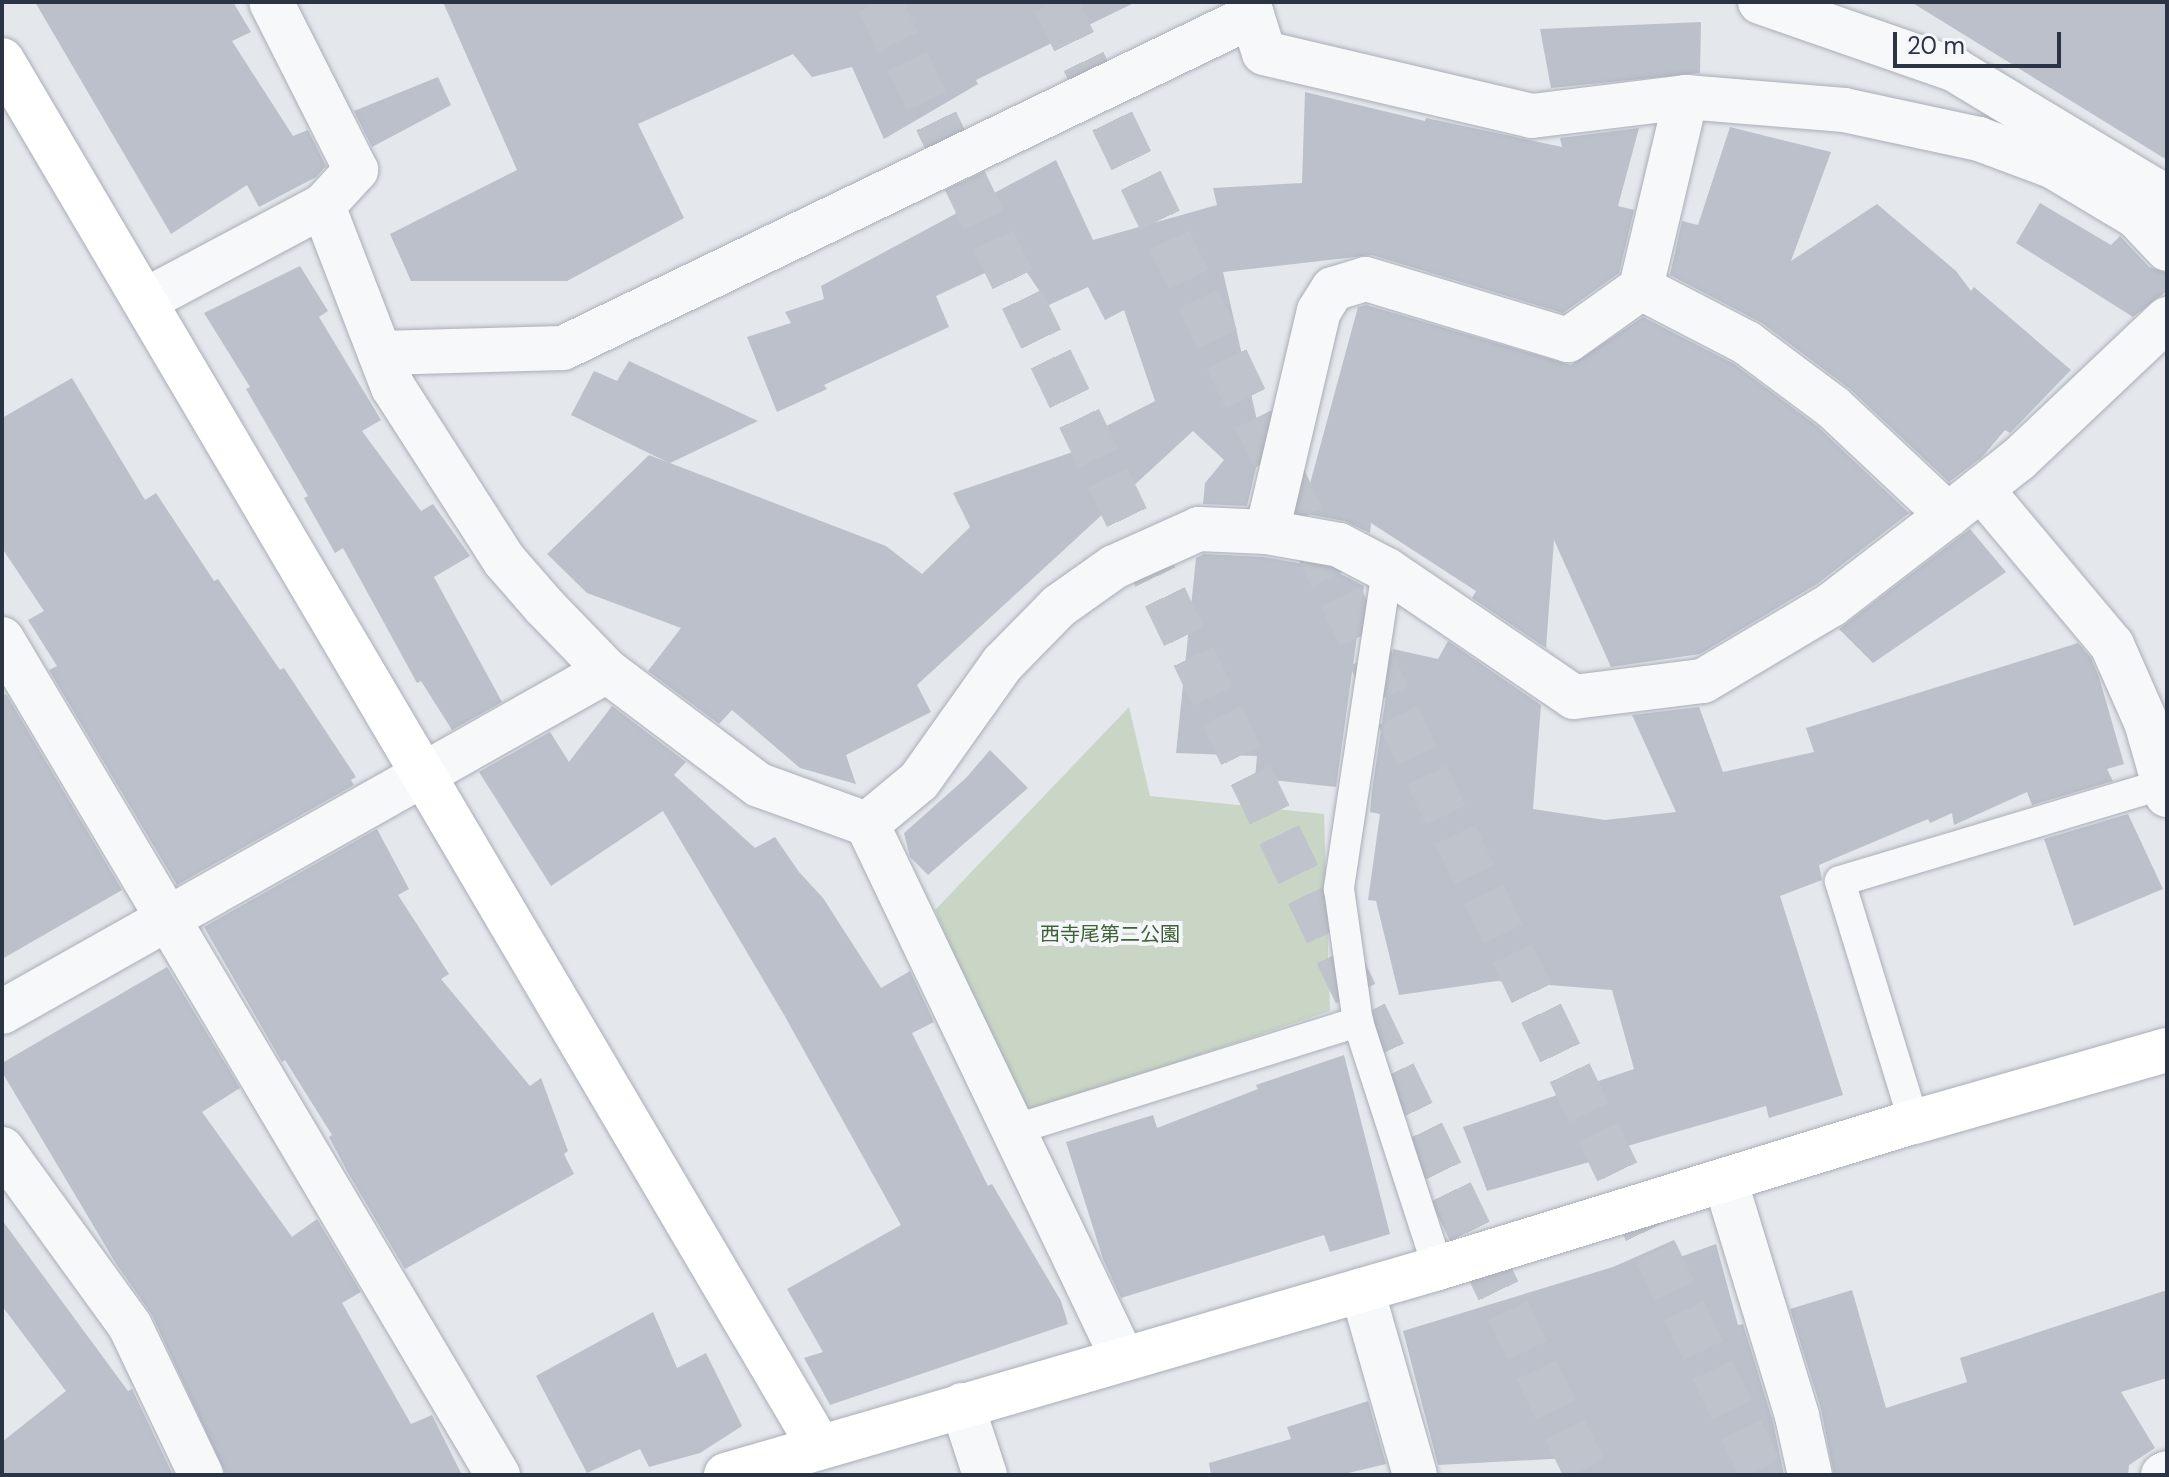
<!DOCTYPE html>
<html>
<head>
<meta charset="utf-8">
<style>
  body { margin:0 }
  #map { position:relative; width:2169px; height:1477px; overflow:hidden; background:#e4e7ec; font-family:"DM Sans","Noto Sans JP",sans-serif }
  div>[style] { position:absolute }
  .green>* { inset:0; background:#c9d6c5 }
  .building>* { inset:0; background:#bbc0ca }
  .highway-tunnel>* { height:44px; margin-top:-22px; transform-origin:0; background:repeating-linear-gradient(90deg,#bfc3cb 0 44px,transparent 0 66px) }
  .roads { filter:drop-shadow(0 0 2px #a9aeb7) drop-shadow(0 0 2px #a9aeb7) }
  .lane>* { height:30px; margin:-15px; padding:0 15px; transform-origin:15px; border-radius:15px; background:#f7f8fa }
  .street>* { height:44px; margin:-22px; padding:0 22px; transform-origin:22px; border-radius:22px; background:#f7f8fa }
  .secondary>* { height:44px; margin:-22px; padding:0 22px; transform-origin:22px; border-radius:22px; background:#fff }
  span { translate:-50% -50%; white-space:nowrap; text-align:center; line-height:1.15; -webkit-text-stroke:8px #f4f6f9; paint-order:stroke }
  .park-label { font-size:20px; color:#3f6138 }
  .frame { position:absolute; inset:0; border:4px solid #2b3445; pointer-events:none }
  .scale { position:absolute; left:1893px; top:32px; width:168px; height:36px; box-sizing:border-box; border:4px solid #2b3445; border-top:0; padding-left:10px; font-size:24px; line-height:28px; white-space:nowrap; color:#2b3445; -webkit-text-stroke:6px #f4f6f9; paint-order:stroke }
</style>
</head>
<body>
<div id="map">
  <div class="green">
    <div style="clip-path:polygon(1129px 707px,1150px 796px,1324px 814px,1330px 1011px,1021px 1115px,935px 910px)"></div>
  </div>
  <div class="building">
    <div style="clip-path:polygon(35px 2px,233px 2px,251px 32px,232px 41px,293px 136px,308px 130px,326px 166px,316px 177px,259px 207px,247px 185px,171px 234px)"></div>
    <div style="clip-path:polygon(443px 2px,1136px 2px,976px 80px,978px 84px,884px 139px,852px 67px,812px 77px,793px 54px,638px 124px,684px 218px,567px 281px,411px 281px,390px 234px,517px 170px)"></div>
    <div style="clip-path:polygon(1911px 2px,2167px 2px,2167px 160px,1984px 47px)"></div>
    <div style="clip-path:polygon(1701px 22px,1700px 73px,1551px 88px,1540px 29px)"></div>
    <div style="clip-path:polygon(438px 77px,451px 105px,372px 147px,354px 111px)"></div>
    <div style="clip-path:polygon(1305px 92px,1425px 121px,1426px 118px,1562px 147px,1560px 138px,1639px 128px,1618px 206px,1634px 210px,1619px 273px,1563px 313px,1372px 255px,1223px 272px,1262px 442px,1247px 506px,1203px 504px,1205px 483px,1224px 460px,1193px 431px,917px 685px,931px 712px,846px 755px,856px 784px,800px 768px,732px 710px,719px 724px,648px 671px,681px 628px,587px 593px,547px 554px,649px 455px,669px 463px,571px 415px,594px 371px,617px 381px,629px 361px,758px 421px,670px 463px,886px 546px,922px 574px,970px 527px,953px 493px,1099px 443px,1093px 433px,1155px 401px,1124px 310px,1105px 320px,1088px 287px,1049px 305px,1017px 258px,936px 296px,949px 327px,824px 385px,827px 389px,777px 412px,747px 337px,791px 323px,785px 312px,824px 299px,821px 286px,1056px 160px,1093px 240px,1217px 205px,1213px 188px,1302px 183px)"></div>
    <div style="clip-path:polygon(1730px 127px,1831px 152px,1791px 261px,1877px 204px,1956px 271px,1971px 291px,1974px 287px,2071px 370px,2010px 433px,2005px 430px,1982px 457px,1949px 482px,1850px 389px,1762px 323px,1670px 275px,1682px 221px,1698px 225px)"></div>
    <div style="clip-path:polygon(2040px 203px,2111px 245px,2120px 236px,2149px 267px,2167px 273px,2167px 291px,2133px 317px,2016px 243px)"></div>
    <div style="clip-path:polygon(300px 266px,328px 311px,319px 317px,381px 420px,362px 431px,421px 511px,433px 504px,470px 556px,434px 577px,502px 702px,452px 730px,421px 681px,417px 683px,343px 548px,335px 553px,304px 498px,308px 496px,246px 389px,250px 387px,204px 313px)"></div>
    <div style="clip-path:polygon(1366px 305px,1571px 365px,1643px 317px,1734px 364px,1817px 426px,1909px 513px,1817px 584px,1700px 654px,1611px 667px,1554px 540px,1546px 648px,1472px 598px,1476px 591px,1371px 523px,1370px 533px,1344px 521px,1302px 513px,1358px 307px)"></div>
    <div style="clip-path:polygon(72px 378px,145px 500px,156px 493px,214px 581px,218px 579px,280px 670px,284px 668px,356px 777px,351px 780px,354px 785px,177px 885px,49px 670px,57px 666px,28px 620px,44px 611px,2px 548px,2px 418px)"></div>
    <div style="clip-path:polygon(1970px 529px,2006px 572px,1873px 663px,1839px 629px)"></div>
    <div style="clip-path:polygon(1204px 554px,1264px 557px,1331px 569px,1364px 586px,1336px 787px,1255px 778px,1257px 756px,1176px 753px,1196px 558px)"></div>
    <div style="clip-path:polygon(1448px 641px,1541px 705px,1533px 809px,1605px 820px,1676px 812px,1632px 715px,1699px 707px,1723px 772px,1814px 752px,1806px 728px,2078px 643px,2091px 658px,2099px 677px,2124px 764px,2107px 769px,2113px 781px,2032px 805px,2027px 792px,1954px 825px,1952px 813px,1930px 823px,1928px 819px,1819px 865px,1822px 880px,1780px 896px,1843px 1095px,1769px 1118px,1766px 1106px,1617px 1149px,1618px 1154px,1487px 1191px,1463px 1127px,1634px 1069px,1612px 990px,1497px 981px,1399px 995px,1376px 901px,1368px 900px,1380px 814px,1370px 812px,1372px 791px,1393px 649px,1438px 659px)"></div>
    <div style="clip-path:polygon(6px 694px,122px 890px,2px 959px,2px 696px)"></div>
    <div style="clip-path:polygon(612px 706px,686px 762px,674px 775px,755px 848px,775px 837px,799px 872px,823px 898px,881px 988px,910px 971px,934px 1022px,912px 1033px,988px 1186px,992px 1184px,1061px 1301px,1068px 1324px,830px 1405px,804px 1358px,823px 1352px,787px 1289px,901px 1225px,783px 1013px,663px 811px,551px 886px,479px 772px,550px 732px,569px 762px)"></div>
    <div style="clip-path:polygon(990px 750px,1028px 788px,928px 875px,910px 857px,904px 833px,966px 778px)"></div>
    <div style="clip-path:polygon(2128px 814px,2163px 889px,2074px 926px,2044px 839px)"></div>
    <div style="clip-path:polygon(377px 829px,409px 889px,398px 895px,449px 974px,441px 979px,530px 1086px,541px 1078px,568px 1151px,564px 1154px,574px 1174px,405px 1269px,347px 1171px,329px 1137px,332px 1135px,285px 1060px,282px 1062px,204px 927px)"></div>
    <div style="clip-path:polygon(167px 967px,240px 1088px,202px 1112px,292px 1237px,317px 1219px,361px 1292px,342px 1303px,411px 1424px,432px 1415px,462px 1475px,226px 1475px,152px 1315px,115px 1262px,2px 1072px,2px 1063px)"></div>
    <div style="clip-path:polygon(1344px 1055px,1390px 1234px,1330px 1252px,1324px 1235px,1121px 1298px,1103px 1259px,1066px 1142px,1153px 1115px,1157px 1128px,1258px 1089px,1256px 1085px)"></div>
    <div style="clip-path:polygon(2px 1220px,128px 1391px,132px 1389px,173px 1475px,2px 1475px,2px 1442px,66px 1391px,2px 1306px)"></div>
    <div style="clip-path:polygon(1674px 1240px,1680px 1257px,1716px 1244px,1738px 1325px,1743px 1324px,1773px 1422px,1784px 1475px,1572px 1475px,1569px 1458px,1438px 1465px,1403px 1331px,1613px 1267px)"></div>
    <div style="clip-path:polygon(1852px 1290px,1886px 1408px,1967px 1382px,1960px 1358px,2167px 1290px,2167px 1378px,2121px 1392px,2155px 1448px,2129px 1465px,2128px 1475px,1834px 1475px,1821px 1409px,1790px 1309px)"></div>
    <div style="clip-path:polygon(653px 1312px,677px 1368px,706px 1353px,742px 1426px,700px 1453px,649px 1467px,640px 1449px,587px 1473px,536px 1376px)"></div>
    <div style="clip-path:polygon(1368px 1401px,1386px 1464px,1340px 1475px,1211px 1475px,1209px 1463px,1291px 1439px,1287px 1427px)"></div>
  </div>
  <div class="highway-tunnel">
    <div style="left:879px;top:2px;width:1634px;rotate:64.33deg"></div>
    <div style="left:1055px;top:2px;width:1634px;rotate:64.33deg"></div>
  </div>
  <div class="roads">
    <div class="lane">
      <div style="left:1387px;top:570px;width:323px;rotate:98.6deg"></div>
      <div style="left:1339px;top:889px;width:134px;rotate:81.9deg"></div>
      <div style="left:1358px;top:1022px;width:259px;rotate:72deg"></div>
      <div style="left:1914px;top:1122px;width:252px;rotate:-107.1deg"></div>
      <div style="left:1840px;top:881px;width:338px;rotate:-16.7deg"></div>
      <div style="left:1013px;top:1130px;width:362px;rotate:-17.4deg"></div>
    </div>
    <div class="street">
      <div style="left:1248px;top:2px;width:53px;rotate:72.6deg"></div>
      <div style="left:1264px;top:53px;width:275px;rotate:13.2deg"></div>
      <div style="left:1532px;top:116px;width:155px;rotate:-7deg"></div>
      <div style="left:1686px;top:97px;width:196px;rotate:103.3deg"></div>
      <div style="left:1641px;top:288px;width:119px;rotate:27.4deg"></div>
      <div style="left:1747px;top:343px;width:107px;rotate:36.7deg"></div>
      <div style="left:1833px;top:407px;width:158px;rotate:43.2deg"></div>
      <div style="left:1760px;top:2px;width:207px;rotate:19.2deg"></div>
      <div style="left:1955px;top:70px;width:232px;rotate:31.1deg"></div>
      <div style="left:2154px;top:190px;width:22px;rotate:54deg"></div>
      <div style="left:1686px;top:97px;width:159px;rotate:4.7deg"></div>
      <div style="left:1844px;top:110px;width:138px;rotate:12.1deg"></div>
      <div style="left:1979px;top:139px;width:80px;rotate:20.5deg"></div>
      <div style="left:2054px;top:167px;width:96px;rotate:30.9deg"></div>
      <div style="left:2136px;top:216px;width:45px;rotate:46.8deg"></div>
      <div style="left:323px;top:206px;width:194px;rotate:68.9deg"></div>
      <div style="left:393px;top:387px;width:206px;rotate:57.3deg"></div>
      <div style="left:504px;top:560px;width:62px;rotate:48.9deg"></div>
      <div style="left:545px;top:607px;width:89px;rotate:45.9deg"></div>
      <div style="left:607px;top:671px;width:190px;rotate:36.9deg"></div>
      <div style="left:759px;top:785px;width:115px;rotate:19.9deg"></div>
      <div style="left:867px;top:824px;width:593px;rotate:64.43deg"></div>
      <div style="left:144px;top:301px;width:203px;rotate:-28deg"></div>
      <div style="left:323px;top:206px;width:49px;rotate:-47.5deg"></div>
      <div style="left:356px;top:170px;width:188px;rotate:-116.8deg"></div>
      <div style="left:380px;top:353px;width:183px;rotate:-1.6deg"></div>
      <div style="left:563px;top:348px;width:765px;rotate:-25.73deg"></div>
      <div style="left:1981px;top:489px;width:204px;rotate:50deg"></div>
      <div style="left:2112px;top:645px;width:84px;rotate:66.2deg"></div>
      <div style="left:2146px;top:722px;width:76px;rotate:74deg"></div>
      <div style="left:1267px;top:532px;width:227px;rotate:-76.8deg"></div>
      <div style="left:1319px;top:311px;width:26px;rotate:-58deg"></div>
      <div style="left:1333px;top:289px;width:34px;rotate:-17deg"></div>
      <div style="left:1366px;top:279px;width:211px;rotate:16.8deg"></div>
      <div style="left:1568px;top:340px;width:90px;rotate:-35.5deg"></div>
      <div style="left:2px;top:639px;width:972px;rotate:59.32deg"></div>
      <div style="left:867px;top:824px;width:67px;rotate:-39.6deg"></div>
      <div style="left:919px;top:781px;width:145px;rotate:-54.6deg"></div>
      <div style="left:1003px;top:663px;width:80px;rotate:-45.5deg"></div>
      <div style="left:1059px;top:606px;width:67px;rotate:-35.3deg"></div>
      <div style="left:1114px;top:567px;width:93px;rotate:-24.1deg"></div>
      <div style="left:1199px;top:529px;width:68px;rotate:2.5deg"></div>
      <div style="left:1267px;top:532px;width:73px;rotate:10.2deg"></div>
      <div style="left:1339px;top:545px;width:54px;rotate:27.5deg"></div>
      <div style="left:1387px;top:570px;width:226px;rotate:34.2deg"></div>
      <div style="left:1574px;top:697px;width:130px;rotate:-7.1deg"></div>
      <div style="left:1703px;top:681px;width:149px;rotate:-30.7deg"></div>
      <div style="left:1831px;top:605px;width:148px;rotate:-37.6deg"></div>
      <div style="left:1948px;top:515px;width:90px;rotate:-38.3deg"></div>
      <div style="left:2019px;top:459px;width:204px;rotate:-43.4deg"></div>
      <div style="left:2px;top:1012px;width:694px;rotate:-29.41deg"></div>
      <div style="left:2px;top:1149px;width:218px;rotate:54.1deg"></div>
      <div style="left:130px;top:1326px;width:165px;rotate:64.5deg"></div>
      <div style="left:1725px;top:1180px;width:247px;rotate:73deg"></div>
      <div style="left:1797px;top:1416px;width:60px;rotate:77.6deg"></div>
      <div style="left:1362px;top:1290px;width:192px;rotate:74deg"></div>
      <div style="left:962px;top:1405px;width:74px;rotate:71.8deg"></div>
      <div style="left:2163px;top:1475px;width:4px;rotate:-27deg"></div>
    </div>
    <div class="secondary">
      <div style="left:2px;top:60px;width:1609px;rotate:59.48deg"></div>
      <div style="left:726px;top:1475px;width:741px;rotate:-16.21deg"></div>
      <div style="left:1438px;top:1268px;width:498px;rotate:-17.1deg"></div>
      <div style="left:1914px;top:1122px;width:263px;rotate:-15.9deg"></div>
    </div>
  </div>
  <div class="park-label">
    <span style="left:1110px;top:934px">西寺尾第二公園</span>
  </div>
  <div class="frame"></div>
  <div class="scale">20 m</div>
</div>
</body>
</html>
